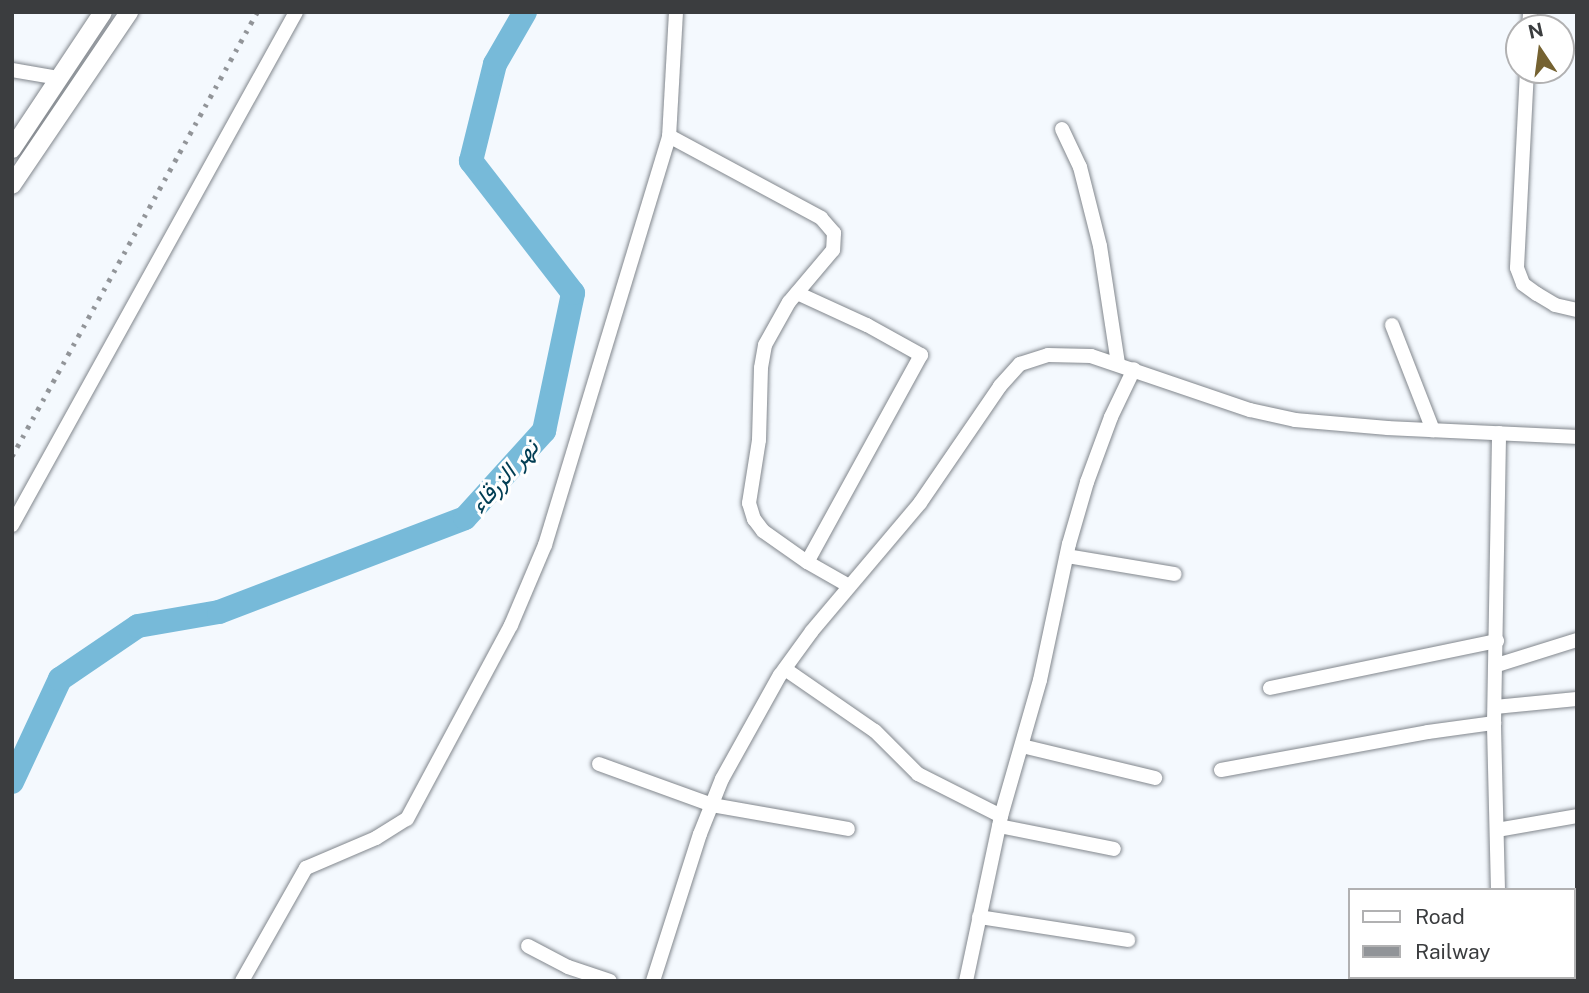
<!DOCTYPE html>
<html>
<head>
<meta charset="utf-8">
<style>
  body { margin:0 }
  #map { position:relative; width:1589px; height:993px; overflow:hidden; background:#f4f9fe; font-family:"Public Sans",Vazirmatn,sans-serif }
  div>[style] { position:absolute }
  .river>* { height:24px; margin:-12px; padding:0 12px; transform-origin:12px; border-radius:12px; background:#77bad9 }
  .roads { filter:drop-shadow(0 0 2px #82878d) drop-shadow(0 0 2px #82878d) }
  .minor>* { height:14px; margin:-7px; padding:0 7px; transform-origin:7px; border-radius:7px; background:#fff }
  .major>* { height:18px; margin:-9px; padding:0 9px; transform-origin:9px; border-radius:9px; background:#fff }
  .rail>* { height:4.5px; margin-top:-2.25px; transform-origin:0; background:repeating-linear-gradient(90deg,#919498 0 3.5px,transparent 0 10.5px) }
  span { translate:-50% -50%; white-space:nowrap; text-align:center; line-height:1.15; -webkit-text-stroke:6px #fff; paint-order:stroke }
  .water-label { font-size:24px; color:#003d53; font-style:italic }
  .frame { position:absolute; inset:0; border:14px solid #3b3d3f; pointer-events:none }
  .legend { position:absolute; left:1348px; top:888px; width:228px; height:91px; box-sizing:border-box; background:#fff; border:2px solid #b1b1b2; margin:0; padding:9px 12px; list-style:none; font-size:21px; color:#3b3d3f }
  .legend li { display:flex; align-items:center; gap:14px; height:35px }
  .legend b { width:35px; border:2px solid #b1b1b2 }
  .north { position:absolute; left:1505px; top:14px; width:70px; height:70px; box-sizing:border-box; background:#fff; border:2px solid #b1b1b2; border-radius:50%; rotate:347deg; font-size:19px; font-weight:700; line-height:28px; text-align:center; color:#3b3d3f }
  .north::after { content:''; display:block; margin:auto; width:24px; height:32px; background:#756231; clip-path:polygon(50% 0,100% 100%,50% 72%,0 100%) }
</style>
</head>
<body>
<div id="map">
  <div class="river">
    <div style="left:12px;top:782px;width:114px;rotate:-65deg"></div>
    <div style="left:60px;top:679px;width:94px;rotate:-34.2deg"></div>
    <div style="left:138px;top:626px;width:82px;rotate:-9.8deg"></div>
    <div style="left:219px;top:612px;width:263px;rotate:-20.9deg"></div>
    <div style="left:465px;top:518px;width:118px;rotate:-47.8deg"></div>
    <div style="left:544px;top:431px;width:141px;rotate:-78.1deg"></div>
    <div style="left:573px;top:293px;width:167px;rotate:-127.7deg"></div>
    <div style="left:471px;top:161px;width:100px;rotate:-76.1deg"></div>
    <div style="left:495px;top:64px;width:60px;rotate:-60deg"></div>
  </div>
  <div class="roads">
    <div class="minor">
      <div style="left:676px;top:12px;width:124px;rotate:93.2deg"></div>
      <div style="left:669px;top:136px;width:173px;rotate:28.3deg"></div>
      <div style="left:821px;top:218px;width:20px;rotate:49deg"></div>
      <div style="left:834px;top:233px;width:17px;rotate:93deg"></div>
      <div style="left:833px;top:250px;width:68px;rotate:130.2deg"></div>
      <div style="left:789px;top:302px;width:49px;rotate:119.2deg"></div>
      <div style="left:765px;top:345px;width:23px;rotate:100deg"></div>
      <div style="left:761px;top:368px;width:72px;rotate:91.6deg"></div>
      <div style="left:759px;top:440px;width:64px;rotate:99deg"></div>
      <div style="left:749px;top:503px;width:17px;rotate:73deg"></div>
      <div style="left:754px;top:519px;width:15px;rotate:53deg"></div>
      <div style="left:763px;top:531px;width:54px;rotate:35.2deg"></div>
      <div style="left:807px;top:562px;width:48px;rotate:29.7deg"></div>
      <div style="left:1529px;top:28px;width:16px;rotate:-86deg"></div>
      <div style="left:12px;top:70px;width:48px;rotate:9.7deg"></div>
      <div style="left:1527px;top:70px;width:198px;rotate:92.9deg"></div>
      <div style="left:1517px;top:268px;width:17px;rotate:69deg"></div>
      <div style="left:1523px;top:284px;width:17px;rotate:36deg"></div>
      <div style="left:1537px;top:294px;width:21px;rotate:31deg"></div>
      <div style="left:1555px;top:305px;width:23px;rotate:13deg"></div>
      <div style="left:1062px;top:129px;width:42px;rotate:64.7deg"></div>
      <div style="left:1080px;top:167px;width:81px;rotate:75.8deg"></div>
      <div style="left:1100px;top:246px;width:118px;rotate:81.3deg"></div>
      <div style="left:797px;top:293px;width:77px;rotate:24.6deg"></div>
      <div style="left:867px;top:325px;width:62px;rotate:29.1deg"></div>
      <div style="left:921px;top:355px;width:236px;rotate:118.8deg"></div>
      <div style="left:1392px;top:325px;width:113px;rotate:68.7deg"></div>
      <div style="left:12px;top:525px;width:586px;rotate:-61.03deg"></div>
      <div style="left:1067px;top:556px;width:109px;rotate:9.5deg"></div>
      <div style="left:1497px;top:665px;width:84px;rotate:-17.4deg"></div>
      <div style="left:785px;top:669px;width:109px;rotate:34.6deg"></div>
      <div style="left:875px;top:731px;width:61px;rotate:45deg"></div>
      <div style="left:918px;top:774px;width:93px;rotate:26.8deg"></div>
      <div style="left:1270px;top:688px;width:232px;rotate:-11.7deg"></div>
      <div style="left:1495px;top:707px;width:82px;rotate:-5.6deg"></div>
      <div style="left:1022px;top:746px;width:137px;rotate:13.5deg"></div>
      <div style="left:599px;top:764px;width:120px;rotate:19.9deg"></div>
      <div style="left:712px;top:805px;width:138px;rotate:10deg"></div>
      <div style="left:1221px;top:770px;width:210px;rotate:-10.4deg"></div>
      <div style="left:1428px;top:732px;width:67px;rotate:-7.8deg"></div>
      <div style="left:999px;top:826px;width:117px;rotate:11.3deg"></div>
      <div style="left:1497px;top:830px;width:81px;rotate:-9.9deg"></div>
      <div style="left:1498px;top:890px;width:167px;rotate:-91.4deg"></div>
      <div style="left:1494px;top:723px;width:290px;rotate:-89deg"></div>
      <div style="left:979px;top:917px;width:151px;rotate:8.8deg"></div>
      <div style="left:1573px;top:930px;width:4px"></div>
      <div style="left:528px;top:946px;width:45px;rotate:27.7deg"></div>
      <div style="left:568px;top:967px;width:44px;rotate:18.4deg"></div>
      <div style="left:1500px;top:977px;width:4px;rotate:76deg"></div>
      <div style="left:242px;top:981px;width:130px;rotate:-60.5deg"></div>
      <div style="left:306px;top:868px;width:76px;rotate:-23.2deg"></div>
      <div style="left:376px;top:838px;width:36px;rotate:-32deg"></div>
      <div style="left:407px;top:819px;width:220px;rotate:-61.8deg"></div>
      <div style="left:511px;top:625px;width:87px;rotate:-67deg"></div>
      <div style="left:545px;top:545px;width:427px;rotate:-73.1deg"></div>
      <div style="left:653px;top:981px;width:154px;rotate:-72.3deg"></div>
      <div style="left:700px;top:834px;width:59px;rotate:-68.2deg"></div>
      <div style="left:722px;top:779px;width:119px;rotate:-60.9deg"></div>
      <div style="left:780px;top:675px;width:54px;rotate:-54deg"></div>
      <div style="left:812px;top:631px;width:167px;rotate:-49.8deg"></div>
      <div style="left:920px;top:503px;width:142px;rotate:-55.6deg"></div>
      <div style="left:1000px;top:386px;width:30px;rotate:-48deg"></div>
      <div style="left:1020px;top:364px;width:29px;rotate:-18deg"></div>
      <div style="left:1048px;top:355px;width:43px;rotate:1.3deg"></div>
      <div style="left:1091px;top:356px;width:168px;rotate:18.8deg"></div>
      <div style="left:1250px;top:410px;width:46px;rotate:12.5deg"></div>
      <div style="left:1295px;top:420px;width:93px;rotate:4.9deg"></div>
      <div style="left:1388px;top:428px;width:189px;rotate:2.7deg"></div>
      <div style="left:966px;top:981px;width:169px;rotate:-78deg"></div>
      <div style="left:1001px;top:816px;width:141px;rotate:-74deg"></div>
      <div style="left:1040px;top:680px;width:139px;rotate:-78deg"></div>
      <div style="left:1069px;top:544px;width:65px;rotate:-73.8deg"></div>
      <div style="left:1087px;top:482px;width:69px;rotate:-69.7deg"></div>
      <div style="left:1111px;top:417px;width:53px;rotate:-64.4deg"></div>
    </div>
    <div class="major">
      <div style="left:12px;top:149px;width:164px;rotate:-56.4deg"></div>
      <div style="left:12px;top:185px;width:209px;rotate:-55.9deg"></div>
    </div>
  </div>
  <div class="rail">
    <div style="left:12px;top:456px;width:507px;rotate:-61.11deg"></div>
  </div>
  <div class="water-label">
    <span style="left:504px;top:476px;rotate:-48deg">نهر الزرقاء</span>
  </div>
  <div class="frame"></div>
  <ul class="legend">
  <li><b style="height:9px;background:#fff"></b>Road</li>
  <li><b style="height:9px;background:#919498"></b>Railway</li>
  </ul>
  <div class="north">N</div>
</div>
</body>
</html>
